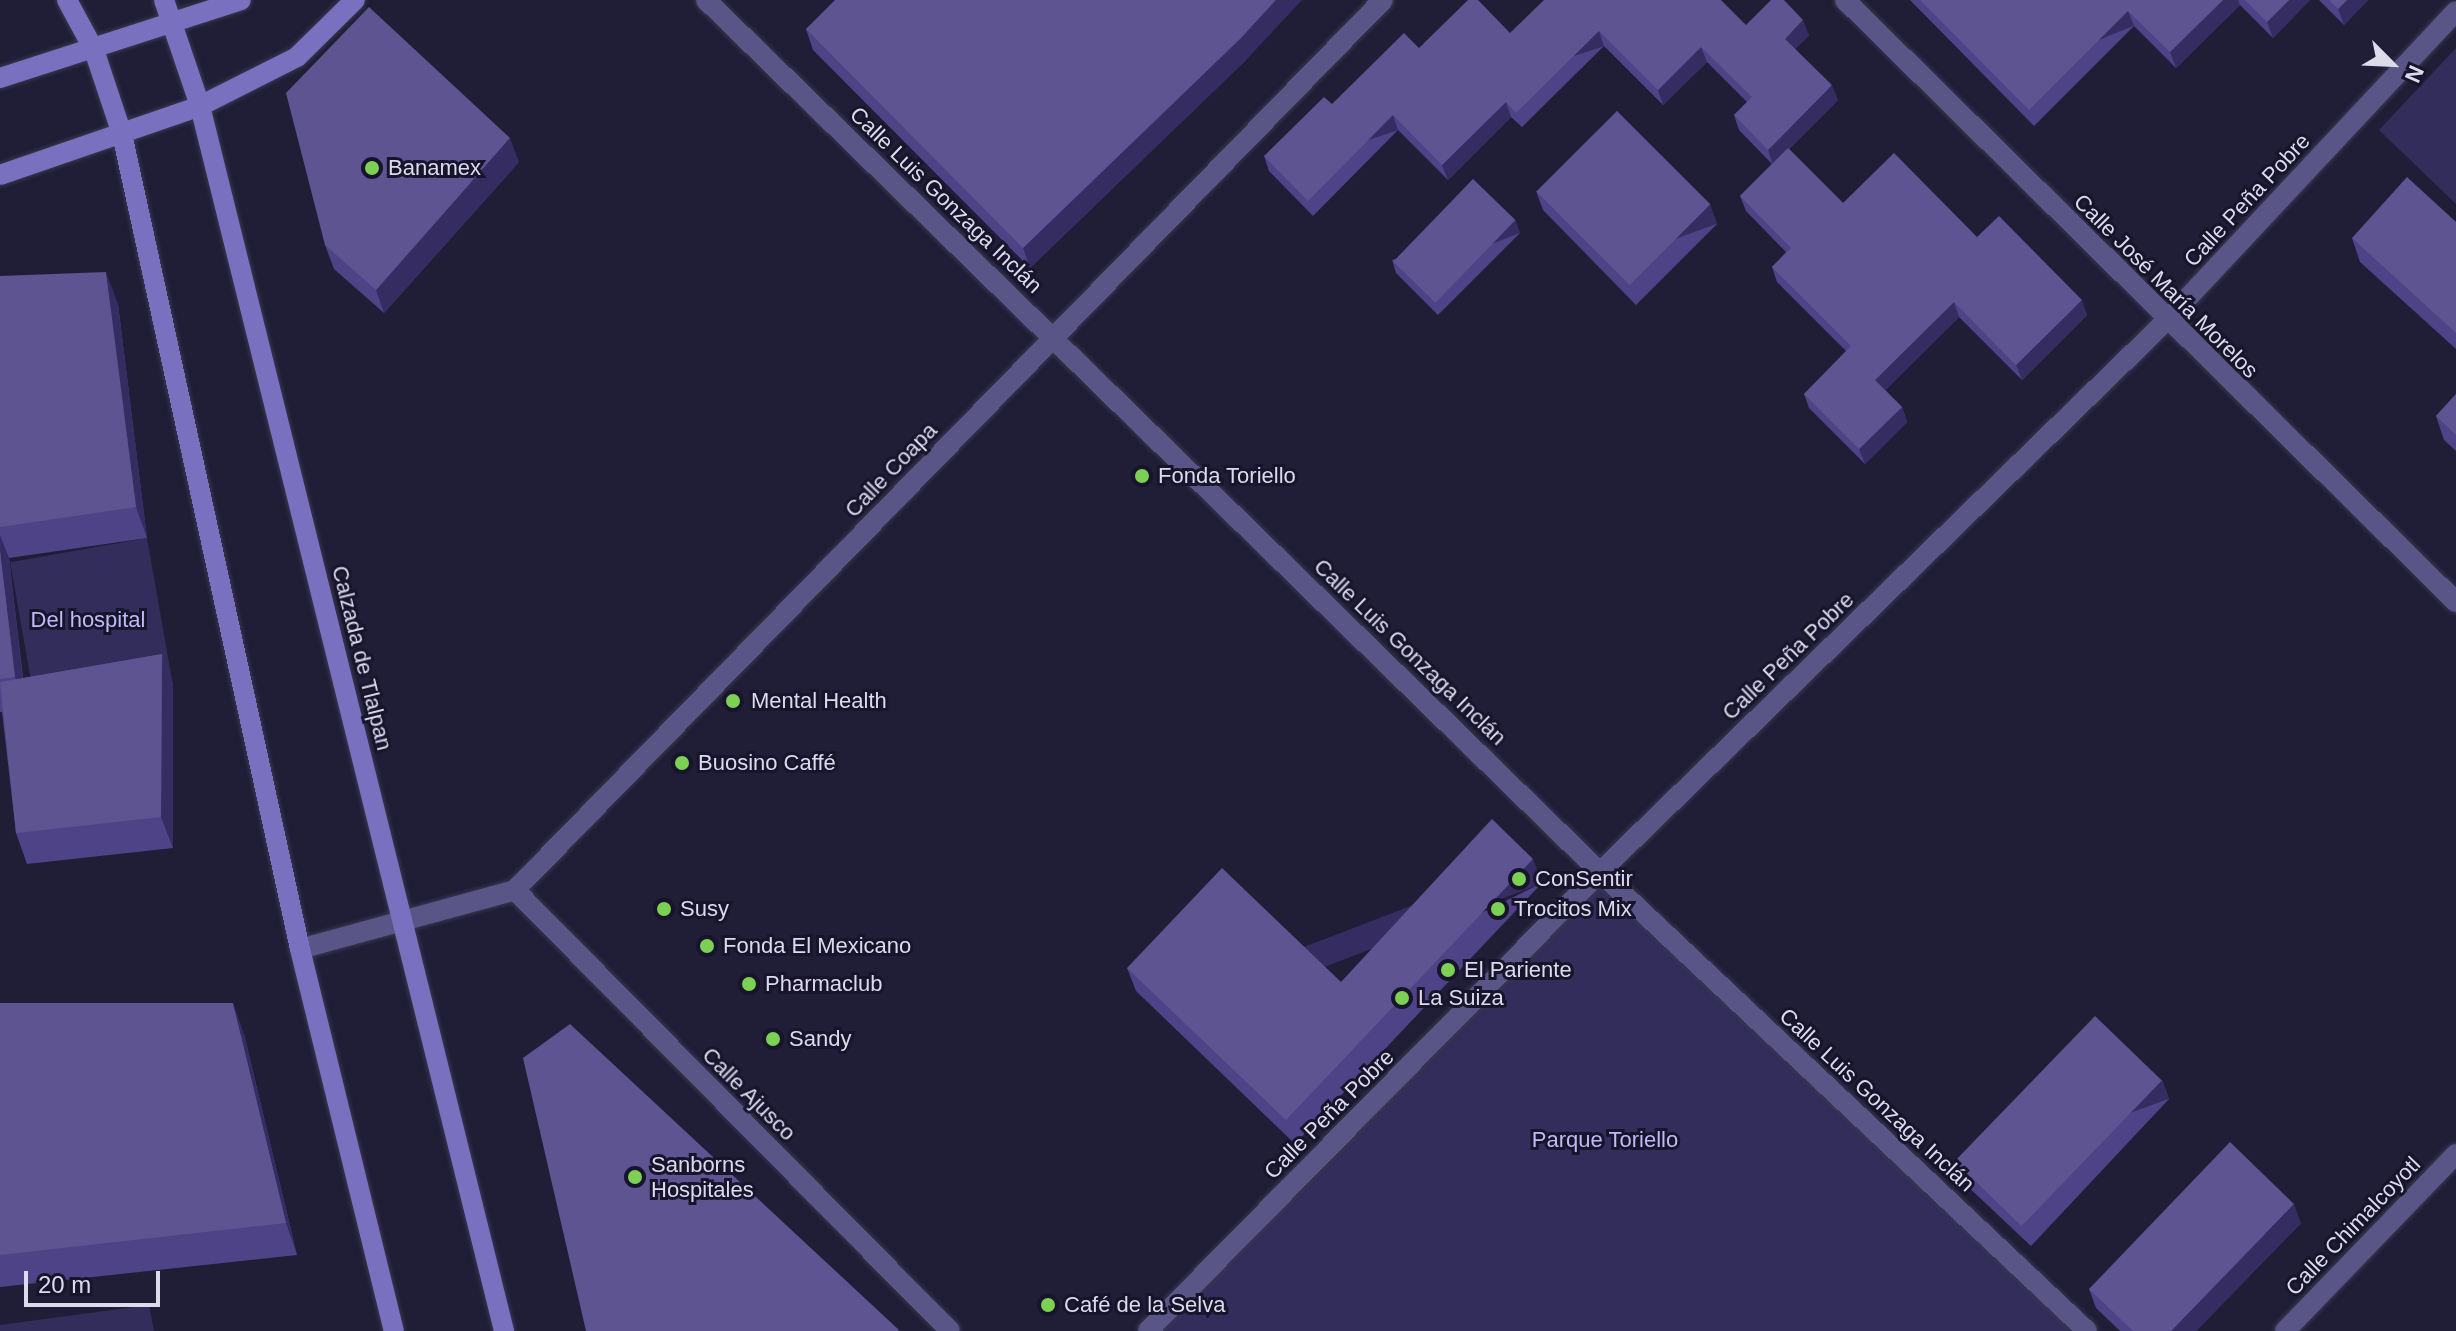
<!DOCTYPE html>
<html>
<head>
<meta charset="utf-8">
<style>
  body { margin:0 }
  #map { position:relative; width:2456px; height:1331px; overflow:hidden; background:#201d37; font-family:Helvetica,sans-serif }
  div>[style] { position:absolute }
  .green>* { inset:0; background:#322d5a; transform-origin:0 0 }
  .roads { filter:drop-shadow(0 0 2px #3a3850) drop-shadow(0 0 2px #3a3850) }
  .street>* { height:20px; margin:-10px; padding:0 10px; transform-origin:10px; border-radius:10px; background:#595586 }
  .secondary>* { height:20px; margin:-10px; padding:0 10px; transform-origin:10px; border-radius:10px; background:#7971bf }
  .wall>* { inset:0; background:#4e4386 }
  .shaded-wall>* { inset:0; background:#352d62; transform-origin:0 0 }
  .building>* { inset:0; background:#5d5491; transform-origin:0 0 }
  .dots>* { width:22px; height:22px; translate:-50% -50%; box-sizing:border-box; border:4px solid #17142c; border-radius:50% }
  span { translate:-50% -50%; white-space:nowrap; text-align:center; line-height:1.15; -webkit-text-stroke:6px #17142c; paint-order:stroke }
  .poi-label { font-size:22px; color:#dbdbec }
  .left { translate:0 -50%; text-align:left }
  .street-label { font-size:22px; color:#dbdbec }
  .park-label { font-size:22px; color:#bdbaf7 }
  .north { position:absolute; left:2352px; top:24px; width:80px; height:80px; -webkit-text-stroke:6px #17142c; paint-order:stroke; rotate:114deg; font-size:22px; font-weight:700; line-height:32px; text-align:center; color:#dbdbec }
  .north::after { content:''; display:block; margin:auto; width:28px; height:36px; background:#dbdbec; clip-path:polygon(50% 0,100% 100%,50% 72%,0 100%) }
  .scale { position:absolute; left:24px; top:1271px; width:136px; height:36px; box-sizing:border-box; border:4px solid #dbdbec; border-top:0; padding-left:10px; font-size:24px; line-height:28px; white-space:nowrap; color:#dbdbec; -webkit-text-stroke:6px #17142c; paint-order:stroke }
</style>
</head>
<body>
<div id="map">
  <div class="green">
    <div style="clip-path:polygon(2456px 48px,2456px 204px,2379px 130px)"></div>
    <div style="left:147px;top:538px;width:149px;height:139px;rotate:80deg"></div>
    <div style="clip-path:polygon(1600px 872px,2087px 1331px,1148px 1331px)"></div>
    <div style="clip-path:polygon(149px 1305px,154px 1331px,0 1331px,0 1325px)"></div>
  </div>
  <div class="roads">
    <div class="street">
      <div style="left:706px;top:0;width:1249px;rotate:44.29deg"></div>
      <div style="left:1600px;top:872px;width:669px;rotate:43.3deg"></div>
      <div style="left:1845px;top:0;width:858px;rotate:44.57deg"></div>
      <div style="left:515px;top:890px;width:619px;rotate:45.39deg"></div>
      <div style="left:300px;top:949px;width:223px;rotate:-15.3deg"></div>
      <div style="left:515px;top:890px;width:1243px;rotate:-45.72deg"></div>
      <div style="left:1148px;top:1331px;width:644px;rotate:-45.44deg"></div>
      <div style="left:1600px;top:872px;width:790px;rotate:-44.23deg"></div>
      <div style="left:2166px;top:321px;width:424px;rotate:-46.9deg"></div>
      <div style="left:2285px;top:1331px;width:246px;rotate:-46deg"></div>
    </div>
    <div class="secondary">
      <div style="left:67px;top:0;width:57px;rotate:61.6deg"></div>
      <div style="left:94px;top:50px;width:89px;rotate:71.6deg"></div>
      <div style="left:122px;top:134px;width:834px;rotate:77.68deg"></div>
      <div style="left:300px;top:949px;width:393px;rotate:76.2deg"></div>
      <div style="left:164px;top:0;width:112px;rotate:71.2deg"></div>
      <div style="left:200px;top:106px;width:1262px;rotate:76.06deg"></div>
      <div style="left:0;top:78px;width:253px;rotate:-17.9deg"></div>
      <div style="left:0;top:175px;width:212px;rotate:-19deg"></div>
      <div style="left:200px;top:106px;width:109px;rotate:-26.8deg"></div>
      <div style="left:297px;top:57px;width:81px;rotate:-44.5deg"></div>
    </div>
  </div>
  <div class="wall">
    <div style="clip-path:polygon(1910px 0,2310px 0,2273px 38px,2240px 5px,2176px 68px,2134px 26px,2034px 126px)"></div>
    <div style="clip-path:polygon(2319px 0,2368px 0,2344px 25px)"></div>
    <div style="clip-path:polygon(1746px 25px,1809px 35px,1795px 49px,1838px 100px,1789px 149px,1843px 203px,1977px 237px,2087px 315px,2022px 380px,1959px 317px,1885px 390px,1902px 407px,1907px 422px,1865px 464px,1809px 408px,1804px 394px,1846px 351px,1777px 282px,1772px 267px,1786px 252px,1746px 211px,1740px 196px,1772px 164px,1739px 130px,1734px 115px,1747px 102px,1707px 62px,1663px 105px,1604px 46px,1522px 127px,1511px 117px,1448px 180px,1398px 130px,1313px 216px,1269px 171px,1264px 156px,1332px 104px,1419px 48px,1510px 33px)"></div>
    <div style="clip-path:polygon(806px 29px,1247px 59px,1030px 268px,813px 50px)"></div>
    <div style="clip-path:polygon(519px 162px,384px 313px,334px 269px,325px 245px)"></div>
    <div style="clip-path:polygon(1536px 191px,1710px 205px,1717px 224px,1636px 305px,1543px 210px)"></div>
    <div style="clip-path:polygon(1515px 220px,1520px 233px,1438px 315px,1396px 273px,1392px 260px)"></div>
    <div style="clip-path:polygon(2456px 222px,2456px 349px,2360px 262px,2352px 238px)"></div>
    <div style="clip-path:polygon(0 276px,118px 304px,147px 538px,9px 558px,23px 678px,162px 654px,173px 685px,173px 848px,27px 864px,16px 833px,2px 712px,0 712px)"></div>
    <div style="clip-path:polygon(2456px 394px,2456px 451px,2444px 440px,2436px 416px)"></div>
    <div style="clip-path:polygon(1542px 883px,1295px 1144px,1136px 991px,1127px 968px,1341px 982px)"></div>
    <div style="clip-path:polygon(0 1003px,244px 1034px,297px 1255px,0 1287px)"></div>
    <div style="clip-path:polygon(2162px 1080px,2169px 1099px,2031px 1246px,1963px 1182px,1956px 1163px)"></div>
    <div style="clip-path:polygon(2301px 1223px,2196px 1331px,2120px 1331px,2096px 1308px,2089px 1289px)"></div>
  </div>
  <div class="shaded-wall">
    <div style="clip-path:polygon(1276px 0,1302px 0,1247px 59px,1030px 268px,1023px 248px)"></div>
    <div style="clip-path:polygon(2223px 0,2238px 0,2240px 5px,2176px 68px,2170px 52px)"></div>
    <div style="clip-path:polygon(2289px 0,2310px 0,2273px 38px,2267px 22px)"></div>
    <div style="clip-path:polygon(2347px 0,2368px 0,2344px 25px,2338px 9px)"></div>
    <div style="left:2128px;top:11px;width:16px;height:140px;rotate:68deg"></div>
    <div style="clip-path:polygon(1803px 20px,1809px 35px,1790px 54px,1785px 39px)"></div>
    <div style="left:1599px;top:31px;width:16px;height:117px;rotate:72deg"></div>
    <div style="clip-path:polygon(1701px 47px,1707px 62px,1663px 105px,1658px 90px)"></div>
    <div style="clip-path:polygon(1832px 85px,1838px 100px,1773px 165px,1768px 150px)"></div>
    <div style="clip-path:polygon(1506px 102px,1511px 117px,1448px 180px,1442px 165px)"></div>
    <div style="left:1393px;top:115px;width:16px;height:121px;rotate:72deg"></div>
    <div style="clip-path:polygon(510px 138px,519px 162px,384px 313px,376px 290px)"></div>
    <div style="left:1710px;top:205px;width:20px;height:115px;rotate:70deg"></div>
    <div style="left:1515px;top:220px;width:14px;height:116px;rotate:69deg"></div>
    <div style="clip-path:polygon(106px 272px,118px 304px,147px 538px,136px 507px)"></div>
    <div style="clip-path:polygon(2082px 300px,2087px 315px,2022px 380px,2016px 365px)"></div>
    <div style="clip-path:polygon(1954px 302px,1959px 317px,1881px 395px,1875px 380px)"></div>
    <div style="clip-path:polygon(1902px 407px,1907px 422px,1865px 464px,1859px 449px)"></div>
    <div style="clip-path:polygon(0 535px,9px 558px,26px 708px,15px 677px,0 551px)"></div>
    <div style="clip-path:polygon(162px 654px,173px 685px,173px 848px,161px 817px)"></div>
    <div style="left:1533px;top:859px;width:26px;height:359px;rotate:69deg"></div>
    <div style="clip-path:polygon(233px 1003px,244px 1034px,297px 1255px,286px 1223px)"></div>
    <div style="left:2162px;top:1080px;width:20px;height:202px;rotate:70deg"></div>
    <div style="clip-path:polygon(2294px 1204px,2301px 1223px,2196px 1331px,2171px 1331px)"></div>
  </div>
  <div class="building">
    <div style="clip-path:polygon(835px 0,1276px 0,1240px 39px,1023px 248px,806px 29px)"></div>
    <div style="clip-path:polygon(1468px 0,1478px 0,1510px 33px,1544px 0,1721px 0,1746px 25px,1771px 0,1784px 0,1803px 20px,1785px 39px,1832px 85px,1768px 150px,1734px 115px,1752px 97px,1701px 47px,1658px 90px,1599px 31px,1516px 113px,1506px 102px,1442px 165px,1393px 115px,1308px 201px,1264px 156px,1324px 97px,1332px 104px,1404px 33px,1419px 48px)"></div>
    <div style="clip-path:polygon(1920px 0,2223px 0,2170px 52px,2128px 11px,2029px 110px)"></div>
    <div style="clip-path:polygon(2245px 0,2289px 0,2267px 22px)"></div>
    <div style="clip-path:polygon(2329px 0,2347px 0,2338px 9px)"></div>
    <div style="clip-path:polygon(369px 7px,510px 138px,376px 290px,325px 245px,286px 93px)"></div>
    <div style="left:1617px;top:111px;width:132px;height:114px;rotate:45deg"></div>
    <div style="clip-path:polygon(1788px 148px,1843px 203px,1894px 153px,1977px 237px,1999px 216px,2082px 300px,2016px 365px,1954px 302px,1875px 380px,1902px 407px,1859px 449px,1804px 394px,1851px 346px,1772px 267px,1791px 248px,1740px 196px)"></div>
    <div style="clip-path:polygon(2407px 177px,2456px 222px,2456px 333px,2352px 238px)"></div>
    <div style="left:1473px;top:179px;width:59px;height:115px;rotate:44deg"></div>
    <div style="clip-path:polygon(106px 272px,136px 507px,0 527px,0 276px)"></div>
    <div style="clip-path:polygon(2456px 394px,2456px 435px,2436px 416px)"></div>
    <div style="clip-path:polygon(0 551px,15px 677px,0 679px)"></div>
    <div style="clip-path:polygon(162px 654px,161px 817px,16px 833px,0 682px)"></div>
    <div style="clip-path:polygon(1492px 819px,1533px 859px,1286px 1120px,1127px 968px,1222px 868px,1341px 982px)"></div>
    <div style="clip-path:polygon(0 1003px,233px 1003px,286px 1223px,0 1255px)"></div>
    <div style="left:2095px;top:1016px;width:93px;height:202px;rotate:44deg"></div>
    <div style="clip-path:polygon(570px 1024px,899px 1330px,898px 1331px,586px 1331px,523px 1058px)"></div>
    <div style="clip-path:polygon(2230px 1142px,2294px 1204px,2171px 1331px,2133px 1331px,2089px 1289px)"></div>
  </div>
  <div class="dots">
    <div style="left:372px;top:168px;background:#7cd154"></div>
    <div style="left:1142px;top:476px;background:#7cd154"></div>
    <div style="left:733px;top:701px;background:#7cd154"></div>
    <div style="left:682px;top:763px;background:#7cd154"></div>
    <div style="left:1519px;top:879px;background:#7cd154"></div>
    <div style="left:664px;top:909px;background:#7cd154"></div>
    <div style="left:1498px;top:909px;background:#7cd154"></div>
    <div style="left:707px;top:946px;background:#7cd154"></div>
    <div style="left:1448px;top:970px;background:#7cd154"></div>
    <div style="left:749px;top:984px;background:#7cd154"></div>
    <div style="left:1402px;top:998px;background:#7cd154"></div>
    <div style="left:773px;top:1039px;background:#7cd154"></div>
    <div style="left:635px;top:1177px;background:#7cd154"></div>
    <div style="left:1048px;top:1305px;background:#7cd154"></div>
  </div>
  <div class="poi-label">
    <span class="left" style="left:388px;top:168px">Banamex</span>
    <span class="left" style="left:1158px;top:476px">Fonda Toriello</span>
    <span class="left" style="left:751px;top:701px">Mental Health</span>
    <span class="left" style="left:698px;top:763px">Buosino Caffé</span>
    <span class="left" style="left:1535px;top:879px">ConSentir</span>
    <span class="left" style="left:680px;top:909px">Susy</span>
    <span class="left" style="left:1514px;top:909px">Trocitos Mix</span>
    <span class="left" style="left:723px;top:946px">Fonda El Mexicano</span>
    <span class="left" style="left:1464px;top:970px">El Pariente</span>
    <span class="left" style="left:765px;top:984px">Pharmaclub</span>
    <span class="left" style="left:1418px;top:998px">La Suiza</span>
    <span class="left" style="left:789px;top:1039px">Sandy</span>
    <span class="left" style="left:651px;top:1177px">Sanborns<br>Hospitales</span>
    <span class="left" style="left:1064px;top:1305px">Café de la Selva</span>
  </div>
  <div class="street-label">
    <span style="left:946px;top:200px;rotate:44deg">Calle Luis Gonzaga Inclán</span>
    <span style="left:2247px;top:200px;rotate:-47deg">Calle Peña Pobre</span>
    <span style="left:2166px;top:286px;rotate:45deg">Calle José María Morelos</span>
    <span style="left:891px;top:470px;rotate:-46deg">Calle Coapa</span>
    <span style="left:1410px;top:652px;rotate:44deg">Calle Luis Gonzaga Inclán</span>
    <span style="left:1788px;top:656px;rotate:-44deg">Calle Peña Pobre</span>
    <span style="left:362px;top:658px;rotate:76deg">Calzada de Tlalpan</span>
    <span style="left:749px;top:1094px;rotate:45deg">Calle Ajusco</span>
    <span style="left:1877px;top:1100px;rotate:43deg">Calle Luis Gonzaga Inclán</span>
    <span style="left:1329px;top:1114px;rotate:-45deg">Calle Peña Pobre</span>
    <span style="left:2353px;top:1226px;rotate:-46deg">Calle Chimalcoyotl</span>
  </div>
  <div class="park-label">
    <span style="left:88px;top:620px">Del hospital</span>
    <span style="left:1605px;top:1140px">Parque Toriello</span>
  </div>
  <div class="north">N</div>
  <div class="scale">20 m</div>
</div>
</body>
</html>
